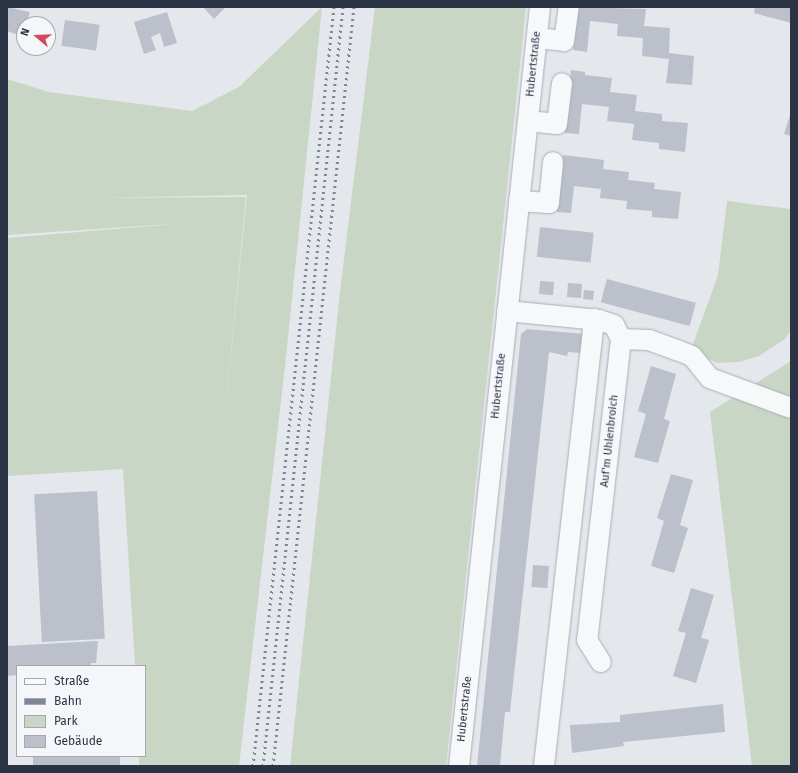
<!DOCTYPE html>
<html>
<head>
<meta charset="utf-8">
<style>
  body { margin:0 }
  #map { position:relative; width:798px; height:773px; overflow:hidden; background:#e4e7ec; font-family:"Fira Sans",sans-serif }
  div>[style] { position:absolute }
  .green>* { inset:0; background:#c9d6c5 }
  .building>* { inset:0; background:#bbc0ca; transform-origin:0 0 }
  .roads { filter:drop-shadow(0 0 1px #a9aeb7) drop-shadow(0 0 1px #a9aeb7) }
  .minor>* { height:20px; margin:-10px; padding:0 10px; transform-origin:10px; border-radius:10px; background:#f7f8fa }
  .rail>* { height:3px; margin-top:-1.5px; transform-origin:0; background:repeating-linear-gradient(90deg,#7d8696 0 2px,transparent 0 6px) }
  span { translate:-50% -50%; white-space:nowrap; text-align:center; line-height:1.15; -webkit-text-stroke:3.5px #f4f6f9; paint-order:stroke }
  .street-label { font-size:11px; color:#2b3445 }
  .frame { position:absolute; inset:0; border:8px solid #2b3445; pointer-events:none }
  .legend { position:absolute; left:16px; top:665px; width:130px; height:92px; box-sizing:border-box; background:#f4f6f9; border:1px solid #a4a8b1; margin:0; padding:5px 7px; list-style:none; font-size:12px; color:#2b3445 }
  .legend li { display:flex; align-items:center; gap:8px; height:20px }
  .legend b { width:20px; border:1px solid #a4a8b1 }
  .north { position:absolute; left:16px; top:16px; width:40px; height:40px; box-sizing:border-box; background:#f4f6f9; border:1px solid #a4a8b1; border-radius:50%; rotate:289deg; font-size:11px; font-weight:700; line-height:16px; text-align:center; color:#2b3445 }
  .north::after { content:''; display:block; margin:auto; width:14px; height:18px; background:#d1495b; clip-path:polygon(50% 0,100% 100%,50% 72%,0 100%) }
</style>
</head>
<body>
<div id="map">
  <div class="green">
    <div style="clip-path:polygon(evenodd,322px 7px,286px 357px,239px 766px,139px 766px,139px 756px,145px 756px,145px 666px,135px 666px,123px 469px,7px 476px,7px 238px,186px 223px,7px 235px,7px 79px,49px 92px,192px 111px,239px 87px,322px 7px,247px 195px,222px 444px,246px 197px,93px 198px,247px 195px)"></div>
    <div style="clip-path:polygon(375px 7px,526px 7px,446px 766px,290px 766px,340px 292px)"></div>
    <div style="clip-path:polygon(727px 201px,791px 209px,791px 330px,785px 339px,759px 356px,739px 362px,717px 363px,691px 350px,718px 275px)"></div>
    <div style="clip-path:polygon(791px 361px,791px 766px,752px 766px,710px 412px)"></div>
  </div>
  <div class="building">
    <div style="clip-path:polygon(7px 7px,30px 12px,26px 24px,24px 24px,22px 36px,7px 31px)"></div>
    <div style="clip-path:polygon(203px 7px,226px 7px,214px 19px)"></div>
    <div style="clip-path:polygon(577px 7px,646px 9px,644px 26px,670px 28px,669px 53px,694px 56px,692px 85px,666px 83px,669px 59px,642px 56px,643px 38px,617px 36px,618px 24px,590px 21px,587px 52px,573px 50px)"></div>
    <div style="clip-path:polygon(755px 7px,791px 7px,791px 23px,754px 13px)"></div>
    <div style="clip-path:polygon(167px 12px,177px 43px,164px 47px,160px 33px,151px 37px,156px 50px,144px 54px,134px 22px)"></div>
    <div style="left:65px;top:20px;width:35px;height:26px;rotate:8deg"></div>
    <div style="clip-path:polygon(48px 32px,54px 34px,50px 48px,48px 47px)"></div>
    <div style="clip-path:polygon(571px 70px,585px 72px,585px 75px,612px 78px,610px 92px,637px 95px,635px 111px,662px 114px,662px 121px,688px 123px,685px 152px,659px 149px,659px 143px,632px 140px,634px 124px,607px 121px,609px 107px,582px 104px,579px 134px,565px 133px)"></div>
    <div style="clip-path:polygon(791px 112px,791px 136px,784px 134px)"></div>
    <div style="clip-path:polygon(563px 155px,604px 160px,603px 169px,629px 172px,628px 180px,655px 183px,654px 189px,681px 192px,678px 219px,652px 217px,652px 211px,626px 209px,627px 201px,600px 198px,601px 189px,574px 186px,571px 213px,557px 212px)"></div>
    <div style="left:540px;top:227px;width:54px;height:30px;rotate:6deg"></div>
    <div style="left:607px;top:279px;width:92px;height:24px;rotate:15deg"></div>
    <div style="left:540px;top:281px;width:14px;height:13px;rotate:4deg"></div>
    <div style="left:568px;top:283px;width:14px;height:14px;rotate:4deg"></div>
    <div style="left:584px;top:290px;width:10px;height:9px;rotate:6deg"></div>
    <div style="clip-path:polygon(527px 329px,585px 334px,582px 353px,568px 352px,567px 356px,549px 352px,510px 712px,505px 712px,500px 766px,477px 766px,521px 334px)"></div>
    <div style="clip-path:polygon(651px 366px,676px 374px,664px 419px,670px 421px,658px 463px,634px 457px,646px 414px,638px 411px)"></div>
    <div style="clip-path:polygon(671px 474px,693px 480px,680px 525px,688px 528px,674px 573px,651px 566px,664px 521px,657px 518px)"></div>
    <div style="left:97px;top:491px;width:148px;height:63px;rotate:87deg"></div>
    <div style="left:533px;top:565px;width:16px;height:22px;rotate:4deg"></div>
    <div style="clip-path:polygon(691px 588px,714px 595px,701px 638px,709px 640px,696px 683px,673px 676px,686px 633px,678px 631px)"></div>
    <div style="clip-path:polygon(98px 641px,96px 663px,91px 663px,91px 666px,17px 666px,17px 675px,7px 676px,7px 646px)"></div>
    <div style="clip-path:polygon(723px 704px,725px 732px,623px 742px,624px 746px,572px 753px,570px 725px,620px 722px,620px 715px)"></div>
    <div style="left:33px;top:756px;width:87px;height:10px"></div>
  </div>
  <div class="roads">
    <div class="minor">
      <div style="left:537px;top:38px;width:27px;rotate:6deg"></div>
      <div style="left:564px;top:41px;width:34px;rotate:-82deg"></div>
      <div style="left:528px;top:121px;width:29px;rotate:6deg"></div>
      <div style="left:557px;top:124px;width:41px;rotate:-83deg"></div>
      <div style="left:519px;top:201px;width:30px;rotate:4deg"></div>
      <div style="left:549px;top:203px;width:41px;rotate:-84.4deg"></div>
      <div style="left:507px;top:311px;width:92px;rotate:5.6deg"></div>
      <div style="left:599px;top:320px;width:16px;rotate:18deg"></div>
      <div style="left:614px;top:325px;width:16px;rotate:63deg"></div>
      <div style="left:621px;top:339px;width:303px;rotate:96.4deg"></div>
      <div style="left:587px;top:640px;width:26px;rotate:58deg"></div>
      <div style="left:621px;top:339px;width:28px;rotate:2deg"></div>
      <div style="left:649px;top:340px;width:30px;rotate:20deg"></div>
      <div style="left:677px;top:350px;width:16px;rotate:22deg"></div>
      <div style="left:692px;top:356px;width:28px;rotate:51deg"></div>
      <div style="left:710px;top:378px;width:86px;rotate:20.3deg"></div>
      <div style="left:459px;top:766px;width:763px;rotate:-83.91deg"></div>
      <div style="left:544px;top:766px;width:450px;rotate:-83.6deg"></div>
    </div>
  </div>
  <div class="rail">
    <div style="left:253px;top:766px;width:763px;rotate:-83.91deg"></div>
    <div style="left:263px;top:766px;width:763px;rotate:-83.98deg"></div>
    <div style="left:273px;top:766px;width:763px;rotate:-83.91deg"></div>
  </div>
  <div class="street-label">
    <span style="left:534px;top:64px;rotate:-84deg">Hubertstraße</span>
    <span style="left:499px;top:386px;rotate:-84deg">Hubertstraße</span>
    <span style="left:610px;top:441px;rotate:-84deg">Auf'm Uhlenbroich</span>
    <span style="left:465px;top:709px;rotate:-84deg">Hubertstraße</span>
  </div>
  <div class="frame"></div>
  <ul class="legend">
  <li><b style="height:5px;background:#f7f8fa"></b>Straße</li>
  <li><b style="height:5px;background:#7d8696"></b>Bahn</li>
  <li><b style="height:11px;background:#c9d6c5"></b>Park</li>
  <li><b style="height:11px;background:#bbc0ca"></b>Gebäude</li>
  </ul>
  <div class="north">N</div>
</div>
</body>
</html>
